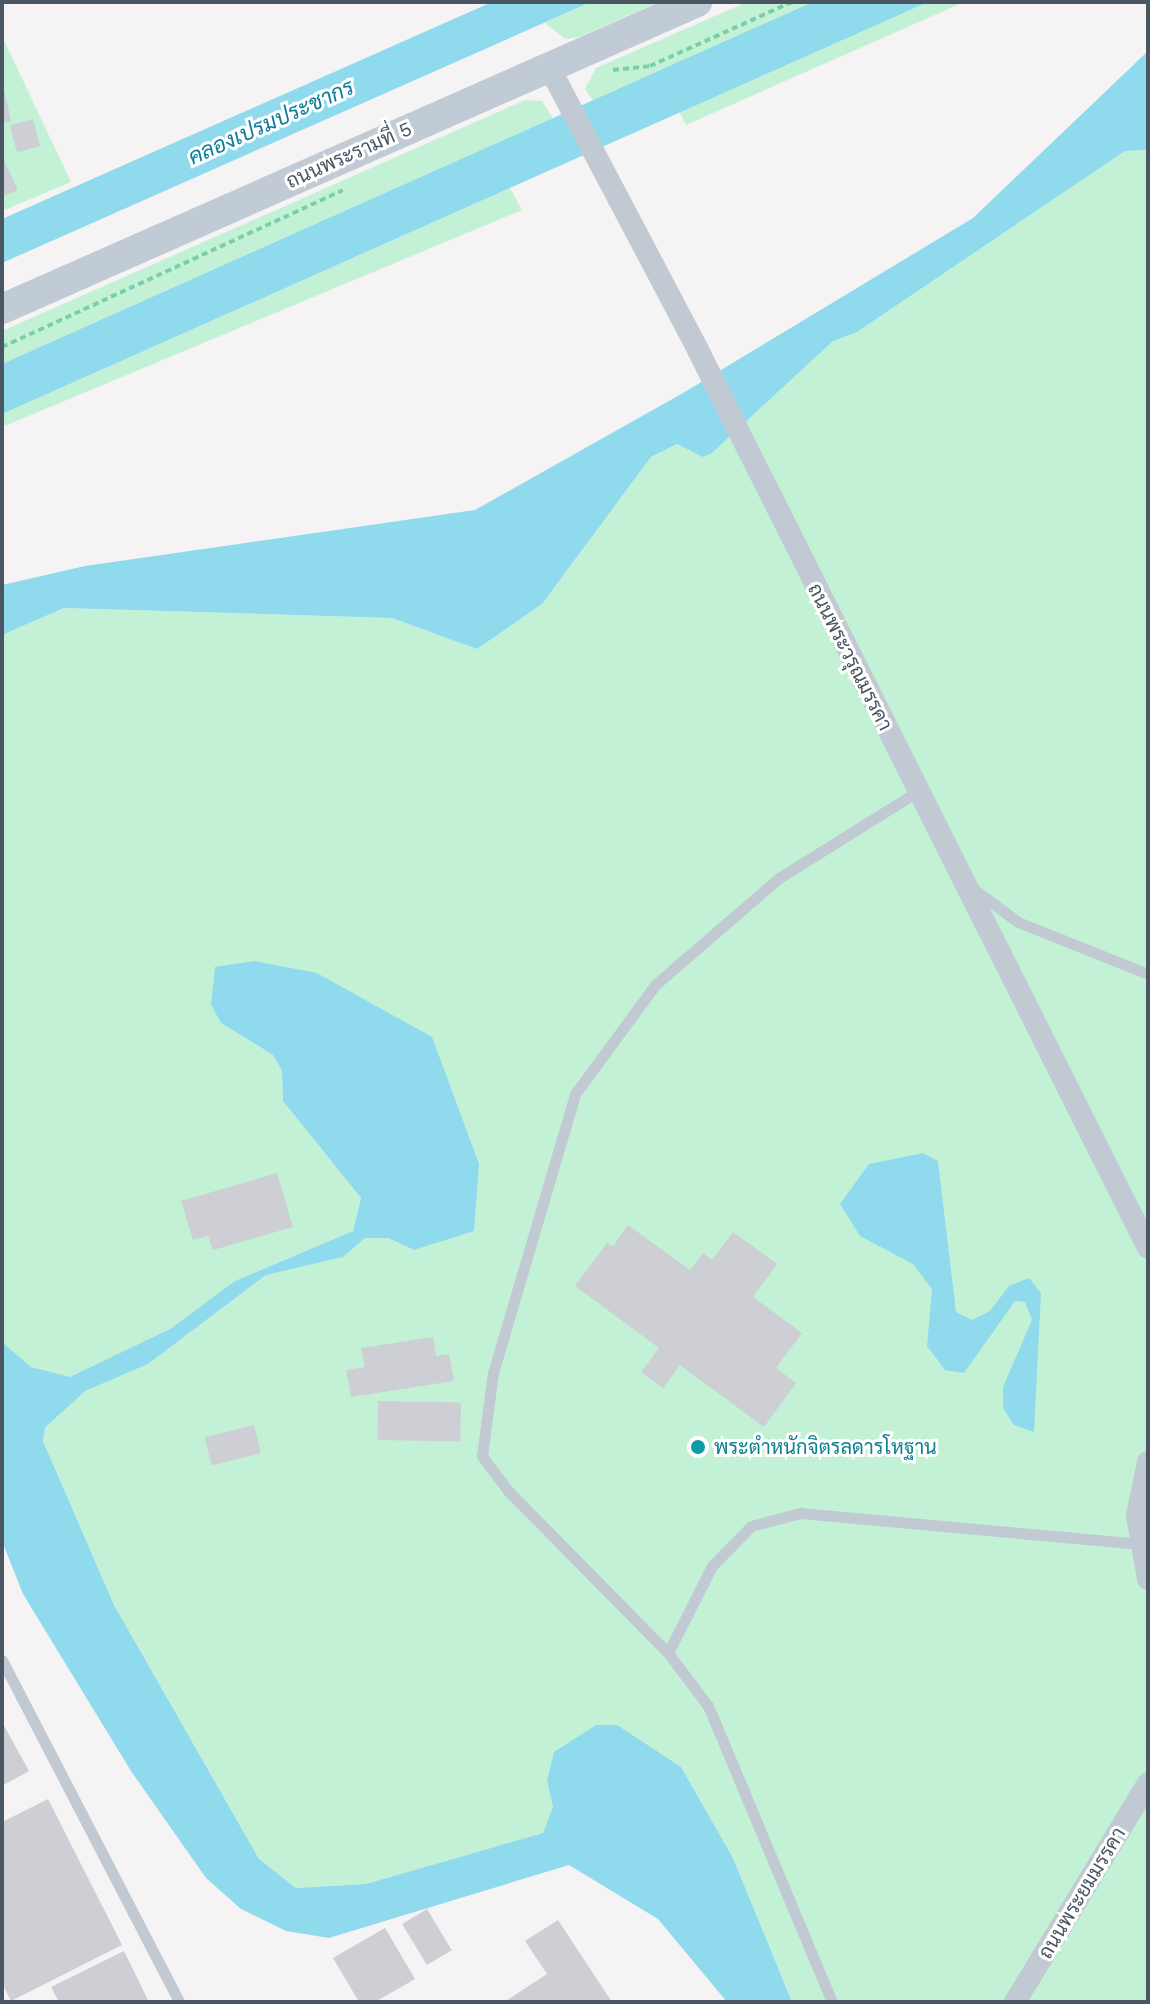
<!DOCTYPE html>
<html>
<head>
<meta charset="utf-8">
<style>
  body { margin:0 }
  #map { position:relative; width:1150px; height:2004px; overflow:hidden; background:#f5f3f3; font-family:"Work Sans",Sarabun,sans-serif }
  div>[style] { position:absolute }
  .green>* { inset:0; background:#c3f1d5 }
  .water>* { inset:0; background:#90daee }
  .building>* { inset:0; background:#cdcfd5; transform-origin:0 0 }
  .path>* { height:4px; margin-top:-2px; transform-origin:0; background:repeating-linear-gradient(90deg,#7ad0a6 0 6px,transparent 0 10px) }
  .service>* { height:11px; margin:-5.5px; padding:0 5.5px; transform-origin:5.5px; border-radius:5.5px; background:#c1cad2 }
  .minor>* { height:22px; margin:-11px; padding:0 11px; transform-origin:11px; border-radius:11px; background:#c1cad2 }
  .secondary>* { height:30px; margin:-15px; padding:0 15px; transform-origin:15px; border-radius:15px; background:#c1cbd6 }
  .dots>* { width:22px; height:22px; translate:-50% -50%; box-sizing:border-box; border:4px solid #fff; border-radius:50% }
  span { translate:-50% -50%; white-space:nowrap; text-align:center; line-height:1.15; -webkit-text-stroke:6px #fff; paint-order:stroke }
  .street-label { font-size:20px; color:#4a5661 }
  .culture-label { font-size:20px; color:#0d838f }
  .left { translate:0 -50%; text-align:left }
  .water-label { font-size:22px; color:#0c7c9b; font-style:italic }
  .frame { position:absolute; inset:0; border:4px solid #4a5661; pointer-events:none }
</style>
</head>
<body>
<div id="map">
  <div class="green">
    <div style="clip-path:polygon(591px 2px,659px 2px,579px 37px,565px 39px,545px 23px)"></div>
    <div style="clip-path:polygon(747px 2px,813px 2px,594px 102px,585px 89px,596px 68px)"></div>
    <div style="clip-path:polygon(928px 2px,964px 2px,686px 125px,679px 111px)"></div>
    <div style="clip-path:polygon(2px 36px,71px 182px,2px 211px)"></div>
    <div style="clip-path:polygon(525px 100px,542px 101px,554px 120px,2px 364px,2px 331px)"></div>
    <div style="clip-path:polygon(1148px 150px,1148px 2002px,792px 2002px,733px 1858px,681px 1767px,547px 1781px,553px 1807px,543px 1833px,366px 1884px,296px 1888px,259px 1859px,114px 1605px,43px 1441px,45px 1429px,85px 1390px,148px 1364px,266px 1275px,342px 1257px,365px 1238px,388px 1238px,414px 1250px,432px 1038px,317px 973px,211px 1005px,221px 1023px,273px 1055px,282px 1071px,283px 1101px,361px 1198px,353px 1231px,235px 1281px,170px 1329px,70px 1378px,31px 1367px,2px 1342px,2px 635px,64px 608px,392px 618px,477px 649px,542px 604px,651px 457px,677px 444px,703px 456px,712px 453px,833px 341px,857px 332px,1125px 151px)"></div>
    <div style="clip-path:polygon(510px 188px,522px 210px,2px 427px,2px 414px)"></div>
  </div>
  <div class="water">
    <div style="clip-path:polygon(492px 2px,591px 2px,2px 263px,2px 219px)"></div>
    <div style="clip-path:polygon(813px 2px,928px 2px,2px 414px,2px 364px)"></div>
    <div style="clip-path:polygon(1148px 51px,1148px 150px,1125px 151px,857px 332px,833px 341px,712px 453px,703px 457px,677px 444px,651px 457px,542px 604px,477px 649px,392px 618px,64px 608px,2px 635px,2px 585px,85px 566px,475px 510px,683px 393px,973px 218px)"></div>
    <div style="clip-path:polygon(254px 961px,317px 973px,432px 1037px,479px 1164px,474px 1231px,414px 1250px,388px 1238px,365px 1238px,343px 1257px,266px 1275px,148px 1364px,85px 1391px,45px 1428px,43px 1441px,114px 1605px,259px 1859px,296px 1888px,366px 1884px,543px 1833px,553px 1807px,547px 1781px,554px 1752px,596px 1725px,617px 1725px,681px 1767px,733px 1858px,792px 2002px,727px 2002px,658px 1919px,569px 1865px,329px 1938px,286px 1931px,241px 1909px,206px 1878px,131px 1771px,23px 1594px,2px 1541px,2px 1342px,31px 1367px,70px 1377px,170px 1329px,235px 1281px,353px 1231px,361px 1198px,283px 1101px,282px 1071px,273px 1055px,221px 1023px,211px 1005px,215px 967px)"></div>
    <div style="clip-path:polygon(923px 1153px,938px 1161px,956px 1312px,972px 1320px,990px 1311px,1009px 1286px,1029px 1278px,1041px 1293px,1034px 1432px,1014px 1425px,1003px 1408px,1003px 1387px,1032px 1320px,1025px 1302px,1015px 1301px,964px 1373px,945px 1370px,927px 1346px,932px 1289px,913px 1264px,860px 1236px,840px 1204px,869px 1164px)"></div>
  </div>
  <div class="building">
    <div style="clip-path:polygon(2px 80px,11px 121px,2px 123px)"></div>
    <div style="left:33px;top:119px;width:28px;height:24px;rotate:75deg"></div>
    <div style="clip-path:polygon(2px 156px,18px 190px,2px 197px)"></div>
    <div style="clip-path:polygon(277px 1173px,293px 1227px,213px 1250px,208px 1236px,193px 1240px,181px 1201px)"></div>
    <div style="clip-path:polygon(628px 1225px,690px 1270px,703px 1253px,712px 1260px,733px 1232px,777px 1264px,753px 1297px,802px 1333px,776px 1368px,796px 1383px,764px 1427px,680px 1365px,663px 1388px,641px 1372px,659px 1348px,575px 1286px,607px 1243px,613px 1246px)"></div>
    <div style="clip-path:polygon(433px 1337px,436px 1356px,449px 1354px,454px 1381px,351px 1397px,346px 1370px,365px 1367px,361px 1348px)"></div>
    <div style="left:378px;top:1401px;width:83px;height:39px;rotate:1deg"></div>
    <div style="left:254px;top:1425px;width:29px;height:51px;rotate:76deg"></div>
    <div style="clip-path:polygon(2px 1722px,29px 1771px,2px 1786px)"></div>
    <div style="clip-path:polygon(48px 1799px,122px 1945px,11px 2001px,2px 1983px,2px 1822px)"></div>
    <div style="left:427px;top:1909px;width:48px;height:29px;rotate:59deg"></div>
    <div style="clip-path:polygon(558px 1920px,612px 2002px,504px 2002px,547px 1974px,525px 1941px)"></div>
    <div style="clip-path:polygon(385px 1928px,415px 1979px,375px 2002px,359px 2002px,333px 1958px)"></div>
    <div style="clip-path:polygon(124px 1951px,149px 2002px,59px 2002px,51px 1987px)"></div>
  </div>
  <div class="path">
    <div style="left:613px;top:70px;width:37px;rotate:-6deg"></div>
    <div style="left:650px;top:66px;width:156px;rotate:-24.3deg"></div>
    <div style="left:2px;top:347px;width:375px;rotate:-24.7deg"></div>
  </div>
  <div class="service">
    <div style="left:975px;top:890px;width:54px;rotate:36.7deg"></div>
    <div style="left:1018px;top:922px;width:140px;rotate:21.8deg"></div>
    <div style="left:668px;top:1653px;width:97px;rotate:-63.2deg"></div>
    <div style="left:712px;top:1566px;width:56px;rotate:-45.7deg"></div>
    <div style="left:751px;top:1526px;width:51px;rotate:-14.9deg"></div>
    <div style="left:800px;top:1513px;width:340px;rotate:5.2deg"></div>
    <div style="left:2px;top:1660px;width:385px;rotate:62.6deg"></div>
    <div style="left:832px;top:2002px;width:321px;rotate:-112.7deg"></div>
    <div style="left:708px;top:1706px;width:66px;rotate:-127deg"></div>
    <div style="left:668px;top:1653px;width:226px;rotate:-134.6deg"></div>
    <div style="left:509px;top:1492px;width:45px;rotate:-126.9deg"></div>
    <div style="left:482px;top:1456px;width:84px;rotate:-82.5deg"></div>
    <div style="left:493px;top:1373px;width:291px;rotate:-73.6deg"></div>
    <div style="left:575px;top:1094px;width:135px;rotate:-53.7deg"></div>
    <div style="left:655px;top:985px;width:164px;rotate:-40.8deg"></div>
    <div style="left:779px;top:878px;width:164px;rotate:-32deg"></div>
  </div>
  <div class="minor">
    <div style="left:549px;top:67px;width:320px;rotate:62.2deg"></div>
    <div style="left:698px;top:350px;width:1004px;rotate:63.38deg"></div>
    <div style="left:1148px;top:1462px;width:54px;rotate:101.7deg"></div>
    <div style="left:1137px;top:1515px;width:65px;rotate:80.2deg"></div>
    <div style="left:1015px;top:2002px;width:256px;rotate:-58.7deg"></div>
  </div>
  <div class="secondary">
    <div style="left:2px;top:309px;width:760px;rotate:-23.83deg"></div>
  </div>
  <div class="dots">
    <div style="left:698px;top:1447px;background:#0f9aa8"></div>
  </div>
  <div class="street-label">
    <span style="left:349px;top:155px;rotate:-24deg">ถนนพระรามที่ 5</span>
    <span style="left:850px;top:657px;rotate:63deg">ถนนพระวรุณมรรคา</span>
    <span style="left:1082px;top:1893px;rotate:-59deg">ถนนพระยมมรรคา</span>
  </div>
  <div class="culture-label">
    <span class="left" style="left:714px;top:1447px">พระตำหนักจิตรลดารโหฐาน</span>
  </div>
  <div class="water-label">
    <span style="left:271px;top:122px;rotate:-24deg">คลองเปรมประชากร</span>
  </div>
  <div class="frame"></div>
</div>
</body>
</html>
